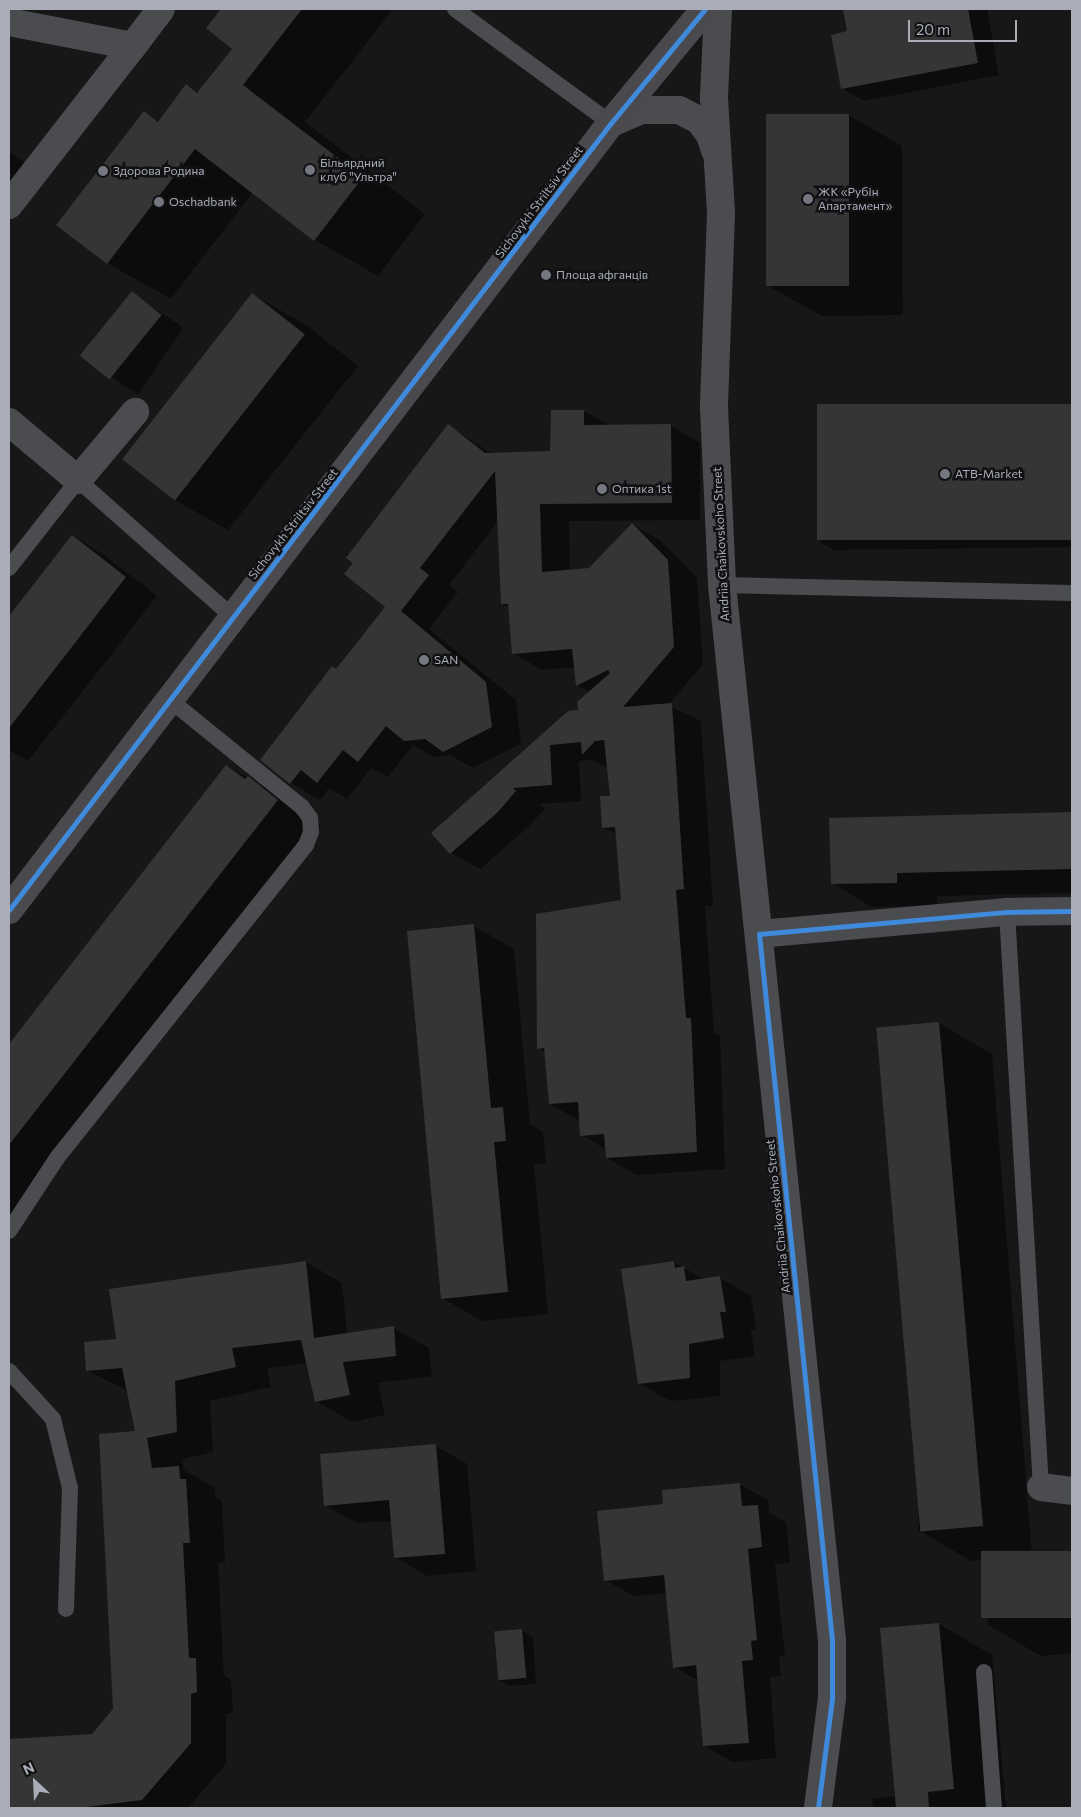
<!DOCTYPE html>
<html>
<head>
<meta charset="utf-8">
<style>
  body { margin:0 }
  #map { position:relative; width:1081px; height:1817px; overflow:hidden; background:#171717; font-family:Commissioner,sans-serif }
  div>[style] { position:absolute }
  .shadow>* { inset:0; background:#0007; transform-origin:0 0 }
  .building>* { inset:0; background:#353536; transform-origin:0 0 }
  .lane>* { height:16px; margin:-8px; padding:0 8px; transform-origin:8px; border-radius:8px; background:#4b4c50 }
  .street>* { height:28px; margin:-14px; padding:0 14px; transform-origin:14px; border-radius:14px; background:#4b4c50 }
  .secondary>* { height:28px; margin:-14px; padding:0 14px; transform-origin:14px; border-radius:14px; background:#4a4a4e }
  .cycleway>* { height:5px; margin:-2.5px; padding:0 2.5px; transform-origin:2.5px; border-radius:2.5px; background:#408adc }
  .dots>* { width:14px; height:14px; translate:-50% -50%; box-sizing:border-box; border:2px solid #111113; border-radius:50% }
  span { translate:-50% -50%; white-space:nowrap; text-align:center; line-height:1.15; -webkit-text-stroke:5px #111113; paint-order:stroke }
  .poi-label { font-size:12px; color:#a8adb8 }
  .left { translate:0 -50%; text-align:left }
  .street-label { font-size:12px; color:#a8adb8 }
  .frame { position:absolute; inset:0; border:10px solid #a8adb8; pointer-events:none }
  .north { position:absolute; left:10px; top:1757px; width:50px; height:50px; -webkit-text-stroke:4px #111113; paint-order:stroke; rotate:335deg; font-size:14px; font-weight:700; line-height:20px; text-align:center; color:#a8adb8 }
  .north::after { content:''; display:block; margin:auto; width:18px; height:22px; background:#a8adb8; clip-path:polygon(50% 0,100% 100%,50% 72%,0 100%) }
  .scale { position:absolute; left:908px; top:20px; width:109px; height:22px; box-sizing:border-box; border:2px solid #a8adb8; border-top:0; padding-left:6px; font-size:15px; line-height:18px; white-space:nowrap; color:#a8adb8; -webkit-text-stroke:4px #111113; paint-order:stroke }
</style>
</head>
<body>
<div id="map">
  <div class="shadow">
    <div style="clip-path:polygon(222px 9px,393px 9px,305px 122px,425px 214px,378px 276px,315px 240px,253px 192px,171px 299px,107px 263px,145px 113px,160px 122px,186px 86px,199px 93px,234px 49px,207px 28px)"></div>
    <div style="clip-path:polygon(844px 9px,987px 9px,999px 75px,864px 101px,842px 88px,848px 32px)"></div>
    <div style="clip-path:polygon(848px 115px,902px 146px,903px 315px,822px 316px,768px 286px)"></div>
    <div style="clip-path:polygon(9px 152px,39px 171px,9px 218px)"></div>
    <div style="left:132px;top:293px;width:62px;height:81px;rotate:34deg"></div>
    <div style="clip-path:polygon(252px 294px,306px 325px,358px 366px,228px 530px,175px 500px)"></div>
    <div style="clip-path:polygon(1072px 406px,1072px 547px,834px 550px,820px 542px,819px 408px)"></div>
    <div style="clip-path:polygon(584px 411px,610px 426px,671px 426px,700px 443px,700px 520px,569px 521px,570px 571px,589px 570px,632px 525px,661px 541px,697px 578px,703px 664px,668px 705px,701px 721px,713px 906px,705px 906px,714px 1033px,720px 1036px,725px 1169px,636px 1175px,607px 1158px,607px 1150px,582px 1135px,580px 1121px,550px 1104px,545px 1052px,538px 1048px,622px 901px,616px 834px,603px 827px,612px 797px,609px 769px,592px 760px,579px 761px,581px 801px,540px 804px,545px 809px,527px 828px,480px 869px,451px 853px,579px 711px,590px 693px,577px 685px,575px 667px,542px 670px,513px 653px,510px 608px,502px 604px,498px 521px,449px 585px,458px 592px,429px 629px,516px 700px,521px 744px,473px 768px,450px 755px,434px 757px,413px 745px,388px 777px,371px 768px,347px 799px,329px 788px,320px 800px,291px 783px,337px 670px,387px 607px,449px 426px,492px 454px,551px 452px)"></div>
    <div style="clip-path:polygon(73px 536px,104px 555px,157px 596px,28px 761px,9px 750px,9px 618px)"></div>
    <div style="clip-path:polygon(227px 766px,293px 803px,321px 827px,9px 1228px,9px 1046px)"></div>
    <div style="clip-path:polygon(1072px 814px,1072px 893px,937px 896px,937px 905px,872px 907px,832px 883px,831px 819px)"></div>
    <div style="clip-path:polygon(474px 926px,514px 949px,530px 1124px,543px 1132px,546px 1163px,534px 1164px,548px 1314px,482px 1321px,442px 1298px)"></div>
    <div style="clip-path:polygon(939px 1023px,992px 1054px,1032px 1556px,1072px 1552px,1072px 1653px,1041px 1656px,988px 1625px,982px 1560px,971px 1561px,918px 1530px)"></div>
    <div style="clip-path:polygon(306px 1262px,342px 1283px,347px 1334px,394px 1328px,429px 1348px,432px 1376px,378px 1383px,385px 1415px,352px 1422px,316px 1401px,308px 1363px,267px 1368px,271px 1387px,210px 1401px,213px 1452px,182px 1459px,184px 1470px,215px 1488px,215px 1497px,222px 1501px,225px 1563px,218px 1563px,224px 1675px,231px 1680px,233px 1713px,226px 1714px,226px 1764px,188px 1808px,9px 1808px,9px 1740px,93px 1735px,114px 1709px,137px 1432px,128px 1391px,88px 1371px,117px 1340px)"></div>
    <div style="clip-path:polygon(674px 1262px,705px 1280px,720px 1278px,751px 1296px,756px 1329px,751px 1330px,755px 1356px,720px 1361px,720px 1396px,670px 1401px,639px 1383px)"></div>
    <div style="clip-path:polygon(9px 1390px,10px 1391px,9px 1430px)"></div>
    <div style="clip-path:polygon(436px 1446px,467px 1464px,476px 1571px,427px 1576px,395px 1557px,392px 1521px,357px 1523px,325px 1505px)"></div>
    <div style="clip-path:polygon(739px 1484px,768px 1500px,769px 1513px,786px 1522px,790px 1563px,775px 1564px,785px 1656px,779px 1656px,781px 1676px,770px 1677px,776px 1758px,732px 1762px,704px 1745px,699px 1681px,674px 1667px,667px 1593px,634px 1596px,605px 1580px,665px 1505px)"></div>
    <div style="clip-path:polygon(939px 1624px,992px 1655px,1006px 1808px,873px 1808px,872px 1799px,896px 1796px)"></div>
    <div style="clip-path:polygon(522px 1631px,533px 1637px,536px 1684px,510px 1686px,499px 1680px)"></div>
  </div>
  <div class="building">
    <div style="clip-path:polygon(221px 9px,302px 9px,243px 85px,363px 177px,314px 241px,195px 149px,107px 264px,56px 225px,144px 111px,158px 122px,186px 84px,197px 93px,232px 49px,206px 28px)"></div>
    <div style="clip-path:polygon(843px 9px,968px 9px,978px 63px,841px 89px,831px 35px,847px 31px)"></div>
    <div style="left:766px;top:114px;width:83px;height:172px"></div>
    <div style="left:132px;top:291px;width:38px;height:83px;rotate:39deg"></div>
    <div style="left:252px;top:293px;width:67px;height:211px;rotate:38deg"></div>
    <div style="left:1072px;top:404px;width:136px;height:255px;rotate:90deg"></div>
    <div style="clip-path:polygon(551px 410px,584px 410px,584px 425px,671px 424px,672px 503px,540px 504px,542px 572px,589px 568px,632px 523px,668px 560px,674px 647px,623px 707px,672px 703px,684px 889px,676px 890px,686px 1018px,691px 1018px,697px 1152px,606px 1158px,604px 1134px,580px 1136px,578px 1102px,549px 1104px,544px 1048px,537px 1049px,536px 914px,621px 900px,615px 827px,602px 828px,600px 796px,610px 796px,604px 740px,595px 741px,582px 755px,581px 742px,550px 745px,552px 785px,513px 788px,516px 791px,498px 812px,450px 854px,431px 833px,568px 711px,578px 710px,577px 702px,610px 673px,608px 670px,576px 686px,572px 649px,512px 654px,508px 604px,501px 604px,495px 471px,420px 568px,429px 575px,401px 611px,486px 682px,492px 727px,443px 752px,425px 739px,404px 741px,386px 726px,358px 762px,343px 750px,317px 783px,301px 770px,290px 784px,260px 760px,332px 666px,336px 669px,385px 607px,344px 574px,353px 563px,346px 558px,448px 424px,485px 453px,550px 451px)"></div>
    <div style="clip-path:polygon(72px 535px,126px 577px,9px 728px,9px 616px)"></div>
    <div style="clip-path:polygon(226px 765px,245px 779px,248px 776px,278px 800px,9px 1145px,9px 1044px)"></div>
    <div style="clip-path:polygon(1072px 812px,1072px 869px,897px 873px,897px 883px,831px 884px,829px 818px)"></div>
    <div style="clip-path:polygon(474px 924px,491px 1108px,503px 1107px,506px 1141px,494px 1142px,508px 1292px,441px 1299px,407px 931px)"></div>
    <div style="left:939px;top:1022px;width:506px;height:63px;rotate:85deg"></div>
    <div style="clip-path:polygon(306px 1261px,314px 1338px,394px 1326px,396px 1356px,343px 1362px,350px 1395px,315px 1402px,301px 1340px,232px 1348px,236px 1367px,175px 1381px,177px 1432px,147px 1438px,152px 1468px,179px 1466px,180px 1479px,186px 1479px,190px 1543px,183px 1543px,189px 1658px,196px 1658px,197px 1692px,191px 1694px,191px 1743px,142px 1800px,79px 1808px,9px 1808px,9px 1739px,92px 1734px,113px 1709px,99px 1434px,135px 1431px,122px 1368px,86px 1371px,84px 1342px,116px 1339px,109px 1289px)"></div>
    <div style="clip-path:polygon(674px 1261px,675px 1268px,684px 1266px,686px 1281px,720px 1276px,726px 1312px,720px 1312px,724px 1338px,689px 1344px,690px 1378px,638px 1384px,621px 1269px)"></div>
    <div style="clip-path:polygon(436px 1444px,445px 1554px,394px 1558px,389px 1500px,324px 1506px,320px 1454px)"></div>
    <div style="clip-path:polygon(740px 1483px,742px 1506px,758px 1505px,762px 1547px,748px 1549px,757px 1640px,751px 1641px,753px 1660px,742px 1661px,749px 1743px,703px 1746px,696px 1665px,673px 1668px,664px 1575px,604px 1581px,597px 1511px,663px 1504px,662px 1490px)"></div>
    <div style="left:1072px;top:1551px;width:67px;height:91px;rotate:90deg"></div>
    <div style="clip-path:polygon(939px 1623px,954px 1789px,928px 1792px,929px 1808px,896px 1808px,880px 1628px)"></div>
    <div style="left:522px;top:1629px;width:49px;height:28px;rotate:85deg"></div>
  </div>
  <div class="lane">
    <div style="left:455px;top:9px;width:193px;rotate:36.2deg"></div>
    <div style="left:9px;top:568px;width:112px;rotate:-51.9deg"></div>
    <div style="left:78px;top:480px;width:208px;rotate:41.5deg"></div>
    <div style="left:722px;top:585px;width:350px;rotate:1.3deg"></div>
    <div style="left:1007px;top:912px;width:576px;rotate:86.62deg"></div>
    <div style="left:9px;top:1231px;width:87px;rotate:-56.7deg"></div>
    <div style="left:57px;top:1158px;width:400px;rotate:-51.5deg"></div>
    <div style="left:306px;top:845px;width:14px;rotate:-69deg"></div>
    <div style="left:311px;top:832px;width:14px;rotate:-94deg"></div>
    <div style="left:310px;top:818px;width:14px;rotate:-126deg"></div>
    <div style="left:302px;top:807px;width:170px;rotate:-141deg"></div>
    <div style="left:9px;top:1371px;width:65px;rotate:47.5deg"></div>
    <div style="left:53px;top:1419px;width:71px;rotate:76.2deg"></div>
    <div style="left:70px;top:1488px;width:121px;rotate:91.9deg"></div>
    <div style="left:984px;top:1672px;width:136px;rotate:85.8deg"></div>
  </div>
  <div class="street">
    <div style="left:718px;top:9px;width:89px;rotate:92.6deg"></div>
    <div style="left:714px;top:98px;width:116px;rotate:86.5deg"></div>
    <div style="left:721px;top:214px;width:193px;rotate:92.1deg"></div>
    <div style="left:714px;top:407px;width:178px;rotate:87.4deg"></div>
    <div style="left:722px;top:585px;width:1061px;rotate:84.05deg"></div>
    <div style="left:832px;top:1640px;width:58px;rotate:90deg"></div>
    <div style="left:832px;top:1698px;width:111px;rotate:97.3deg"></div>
    <div style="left:9px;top:22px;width:126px;rotate:11deg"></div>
    <div style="left:133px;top:46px;width:46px;rotate:-52.9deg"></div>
    <div style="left:611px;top:123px;width:34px;rotate:-23deg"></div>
    <div style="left:642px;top:110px;width:37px"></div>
    <div style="left:679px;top:110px;width:22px;rotate:27deg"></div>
    <div style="left:699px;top:120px;width:19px;rotate:54deg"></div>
    <div style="left:710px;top:135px;width:16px;rotate:72deg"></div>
    <div style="left:9px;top:205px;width:202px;rotate:-52.1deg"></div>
    <div style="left:9px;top:422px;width:90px;rotate:40deg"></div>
    <div style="left:78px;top:480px;width:89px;rotate:-50deg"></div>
    <div style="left:759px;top:934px;width:249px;rotate:-5.1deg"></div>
    <div style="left:1007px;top:912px;width:65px;rotate:-0.9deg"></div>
    <div style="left:1041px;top:1487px;width:31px;rotate:7deg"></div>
  </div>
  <div class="secondary">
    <div style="left:9px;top:910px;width:991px;rotate:-52.59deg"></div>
    <div style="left:611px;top:123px;width:148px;rotate:-50.5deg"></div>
  </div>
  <div class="cycleway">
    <div style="left:9px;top:910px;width:991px;rotate:-52.59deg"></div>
    <div style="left:611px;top:123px;width:148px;rotate:-50.5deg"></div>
    <div style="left:818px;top:1808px;width:111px;rotate:-82.7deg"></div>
    <div style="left:832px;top:1698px;width:58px;rotate:-90deg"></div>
    <div style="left:832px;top:1640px;width:710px;rotate:-95.9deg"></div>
    <div style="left:759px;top:934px;width:249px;rotate:-5.1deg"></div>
    <div style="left:1007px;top:912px;width:65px;rotate:-0.9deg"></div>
  </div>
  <div class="dots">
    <div style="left:310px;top:170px;background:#757880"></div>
    <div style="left:103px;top:171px;background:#757880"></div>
    <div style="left:808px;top:199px;background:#757880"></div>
    <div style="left:159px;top:202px;background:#757880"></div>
    <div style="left:546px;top:275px;background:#757880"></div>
    <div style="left:945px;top:474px;background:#757880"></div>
    <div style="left:602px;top:489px;background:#757880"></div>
    <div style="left:424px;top:660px;background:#757880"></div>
  </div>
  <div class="poi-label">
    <span class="left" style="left:320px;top:170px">Більярдний<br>клуб "Ультра"</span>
    <span class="left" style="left:113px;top:171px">Здорова Родина</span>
    <span class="left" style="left:818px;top:199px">ЖК «Рубін<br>Апартамент»</span>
    <span class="left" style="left:169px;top:202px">Oschadbank</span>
    <span class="left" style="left:556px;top:275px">Площа афганців</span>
    <span class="left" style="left:955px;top:474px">ATB-Market</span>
    <span class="left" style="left:612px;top:489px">Оптика 1st</span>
    <span class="left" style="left:434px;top:660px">SAN</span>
  </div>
  <div class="street-label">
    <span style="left:539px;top:202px;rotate:-53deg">Sichovykh Striltsiv Street</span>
    <span style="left:293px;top:524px;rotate:-52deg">Sichovykh Striltsiv Street</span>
    <span style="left:721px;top:544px;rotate:-93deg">Andriia Chaikovskoho Street</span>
    <span style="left:778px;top:1216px;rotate:-96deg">Andriia Chaikovskoho Street</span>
  </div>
  <div class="frame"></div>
  <div class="north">N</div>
  <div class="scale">20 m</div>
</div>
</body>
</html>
